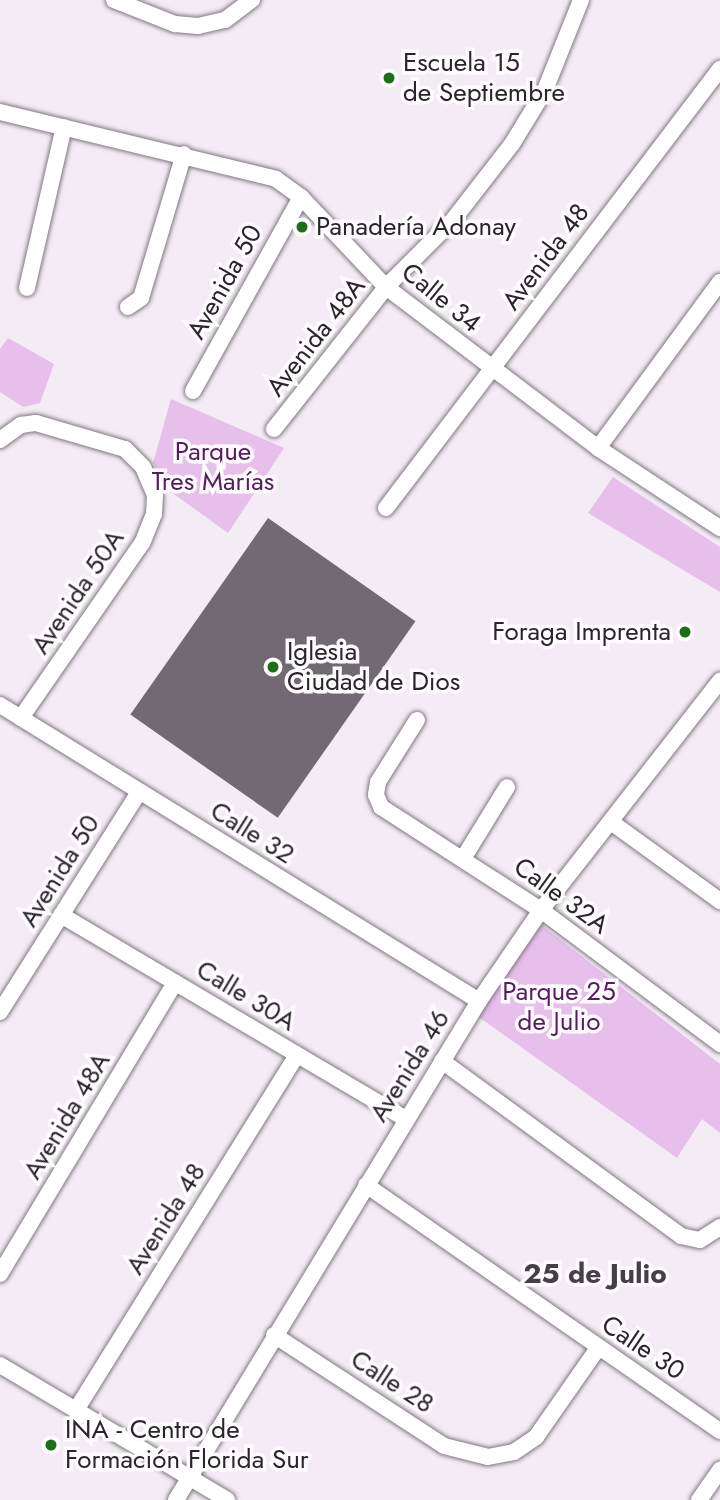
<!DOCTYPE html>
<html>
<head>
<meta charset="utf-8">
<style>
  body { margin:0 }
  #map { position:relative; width:720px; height:1500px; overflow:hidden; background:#f4ecf5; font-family:Jost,sans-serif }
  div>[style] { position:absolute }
  .green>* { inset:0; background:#e6bfeb }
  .building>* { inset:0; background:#716a72; transform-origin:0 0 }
  .roads { filter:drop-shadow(0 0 2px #807881) drop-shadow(0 0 2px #807881) }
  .minor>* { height:16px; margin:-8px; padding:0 8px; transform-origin:8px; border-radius:8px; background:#fff }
  .dots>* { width:19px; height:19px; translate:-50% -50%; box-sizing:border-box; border:4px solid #fefbff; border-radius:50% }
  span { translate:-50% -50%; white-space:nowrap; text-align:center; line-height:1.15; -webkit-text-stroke:7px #fefbff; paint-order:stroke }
  .poi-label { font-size:26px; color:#29262a }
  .left { translate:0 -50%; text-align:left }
  .right { translate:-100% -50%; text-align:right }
  .street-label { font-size:26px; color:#29262a }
  .park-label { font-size:26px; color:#551c5e }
  .neighbourhood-label { font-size:28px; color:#453f46; font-weight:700 }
</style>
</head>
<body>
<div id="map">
  <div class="green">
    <div style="clip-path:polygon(8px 338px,54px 364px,40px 403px,23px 407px,0 392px,0 349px)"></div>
    <div style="clip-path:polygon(171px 399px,284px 448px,228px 533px,167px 489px,153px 463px)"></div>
    <div style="clip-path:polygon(613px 477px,720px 547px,720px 592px,588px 513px)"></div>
    <div style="clip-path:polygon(539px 923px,720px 1064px,720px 1133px,702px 1119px,677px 1158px,476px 1015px)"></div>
  </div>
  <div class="building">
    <div style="left:268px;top:518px;width:180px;height:240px;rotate:35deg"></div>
  </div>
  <div class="roads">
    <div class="minor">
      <div style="left:114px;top:0;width:66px;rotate:21.5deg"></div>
      <div style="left:175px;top:24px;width:23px;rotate:5deg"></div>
      <div style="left:198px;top:26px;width:28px;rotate:-13deg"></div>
      <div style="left:225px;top:20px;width:34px;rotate:-37deg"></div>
      <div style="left:0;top:112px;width:284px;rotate:13.6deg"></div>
      <div style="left:276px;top:179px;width:31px;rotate:36deg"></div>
      <div style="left:301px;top:197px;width:124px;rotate:46.6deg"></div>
      <div style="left:386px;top:287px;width:266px;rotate:37.2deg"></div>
      <div style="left:598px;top:448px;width:146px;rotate:33.3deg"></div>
      <div style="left:27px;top:288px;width:165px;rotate:-77.1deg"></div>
      <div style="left:128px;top:307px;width:16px;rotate:-35deg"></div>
      <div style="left:141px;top:298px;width:150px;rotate:-73.4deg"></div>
      <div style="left:193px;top:391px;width:222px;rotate:-60.9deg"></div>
      <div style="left:274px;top:429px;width:181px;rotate:-51.7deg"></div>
      <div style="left:386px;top:287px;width:95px;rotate:-45deg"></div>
      <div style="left:453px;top:220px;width:96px;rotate:-52.2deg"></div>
      <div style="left:512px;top:144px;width:63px;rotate:-58.6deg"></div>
      <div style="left:545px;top:90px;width:97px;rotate:-68.2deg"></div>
      <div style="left:0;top:440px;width:26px;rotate:-36deg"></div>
      <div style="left:21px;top:425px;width:15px;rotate:-8deg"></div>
      <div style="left:36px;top:423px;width:93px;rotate:16.3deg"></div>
      <div style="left:125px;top:449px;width:25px;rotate:45deg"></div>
      <div style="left:143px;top:467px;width:30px;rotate:67deg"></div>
      <div style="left:155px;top:495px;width:19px;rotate:93deg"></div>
      <div style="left:154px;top:514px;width:31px;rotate:112deg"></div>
      <div style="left:142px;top:543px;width:213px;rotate:124.7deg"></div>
      <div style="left:598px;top:448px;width:206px;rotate:-53.7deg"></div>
      <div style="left:386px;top:508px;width:552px;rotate:-52.74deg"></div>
      <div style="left:0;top:705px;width:563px;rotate:31.71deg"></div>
      <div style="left:417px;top:720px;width:73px;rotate:122.2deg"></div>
      <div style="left:378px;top:782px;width:13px;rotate:99deg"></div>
      <div style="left:376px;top:795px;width:13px;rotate:67deg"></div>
      <div style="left:381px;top:807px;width:190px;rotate:32.8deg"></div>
      <div style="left:541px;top:910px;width:224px;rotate:36.8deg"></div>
      <div style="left:611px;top:822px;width:135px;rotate:35.9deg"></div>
      <div style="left:464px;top:857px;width:82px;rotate:-58.4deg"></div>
      <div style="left:61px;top:915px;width:401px;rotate:30.6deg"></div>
      <div style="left:0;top:1012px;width:260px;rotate:-57.7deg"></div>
      <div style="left:442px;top:1061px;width:296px;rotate:36.2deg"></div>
      <div style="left:681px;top:1236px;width:19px;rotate:12deg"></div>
      <div style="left:700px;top:1240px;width:24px;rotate:-33deg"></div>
      <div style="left:366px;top:1185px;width:431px;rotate:34.8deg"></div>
      <div style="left:0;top:1274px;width:340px;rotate:-59deg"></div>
      <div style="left:274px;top:1335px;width:203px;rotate:33.1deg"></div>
      <div style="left:444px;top:1446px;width:45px;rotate:14deg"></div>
      <div style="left:488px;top:1457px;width:26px;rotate:-11deg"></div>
      <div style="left:514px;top:1452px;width:27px;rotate:-34deg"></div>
      <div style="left:536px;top:1437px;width:108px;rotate:-55.1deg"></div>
      <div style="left:0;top:1365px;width:264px;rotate:30.7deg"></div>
      <div style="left:76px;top:1410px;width:418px;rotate:-58.1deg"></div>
      <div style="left:176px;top:1500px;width:584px;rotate:-58.73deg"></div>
      <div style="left:479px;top:1001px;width:110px;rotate:-55.7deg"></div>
      <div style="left:541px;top:910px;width:291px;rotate:-52deg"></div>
      <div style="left:699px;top:1500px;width:37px;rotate:-55deg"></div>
    </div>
  </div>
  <div class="dots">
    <div style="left:389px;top:78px;background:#1d6f17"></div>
    <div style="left:302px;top:227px;background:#1d6f17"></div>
    <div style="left:685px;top:632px;background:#1d6f17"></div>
    <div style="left:273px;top:667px;background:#1d6f17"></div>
    <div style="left:51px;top:1445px;background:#1d6f17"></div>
  </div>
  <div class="poi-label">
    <span class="left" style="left:403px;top:78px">Escuela 15<br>de Septiembre</span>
    <span class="left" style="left:316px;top:227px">Panadería Adonay</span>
    <span class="right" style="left:671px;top:632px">Foraga Imprenta</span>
    <span class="left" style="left:287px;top:667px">Iglesia<br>Ciudad de Dios</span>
    <span class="left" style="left:65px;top:1445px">INA - Centro de<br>Formación Florida Sur</span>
  </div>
  <div class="street-label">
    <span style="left:546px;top:257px;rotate:-53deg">Avenida 48</span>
    <span style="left:225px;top:282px;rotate:-61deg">Avenida 50</span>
    <span style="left:441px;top:298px;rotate:39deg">Calle 34</span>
    <span style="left:316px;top:337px;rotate:-52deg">Avenida 48A</span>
    <span style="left:78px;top:592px;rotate:-56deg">Avenida 50A</span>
    <span style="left:252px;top:833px;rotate:32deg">Calle 32</span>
    <span style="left:60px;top:871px;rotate:-58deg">Avenida 50</span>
    <span style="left:561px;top:896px;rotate:36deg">Calle 32A</span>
    <span style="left:246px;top:996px;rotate:31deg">Calle 30A</span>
    <span style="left:410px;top:1066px;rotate:-58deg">Avenida 46</span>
    <span style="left:67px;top:1116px;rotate:-59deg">Avenida 48A</span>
    <span style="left:166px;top:1219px;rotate:-58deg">Avenida 48</span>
    <span style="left:643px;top:1348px;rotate:34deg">Calle 30</span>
    <span style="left:392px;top:1382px;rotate:33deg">Calle 28</span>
  </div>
  <div class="park-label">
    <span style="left:213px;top:467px">Parque<br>Tres Marías</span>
    <span style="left:559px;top:1007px">Parque 25<br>de Julio</span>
  </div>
  <div class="neighbourhood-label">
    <span style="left:595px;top:1274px">25 de Julio</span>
  </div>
</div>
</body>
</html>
